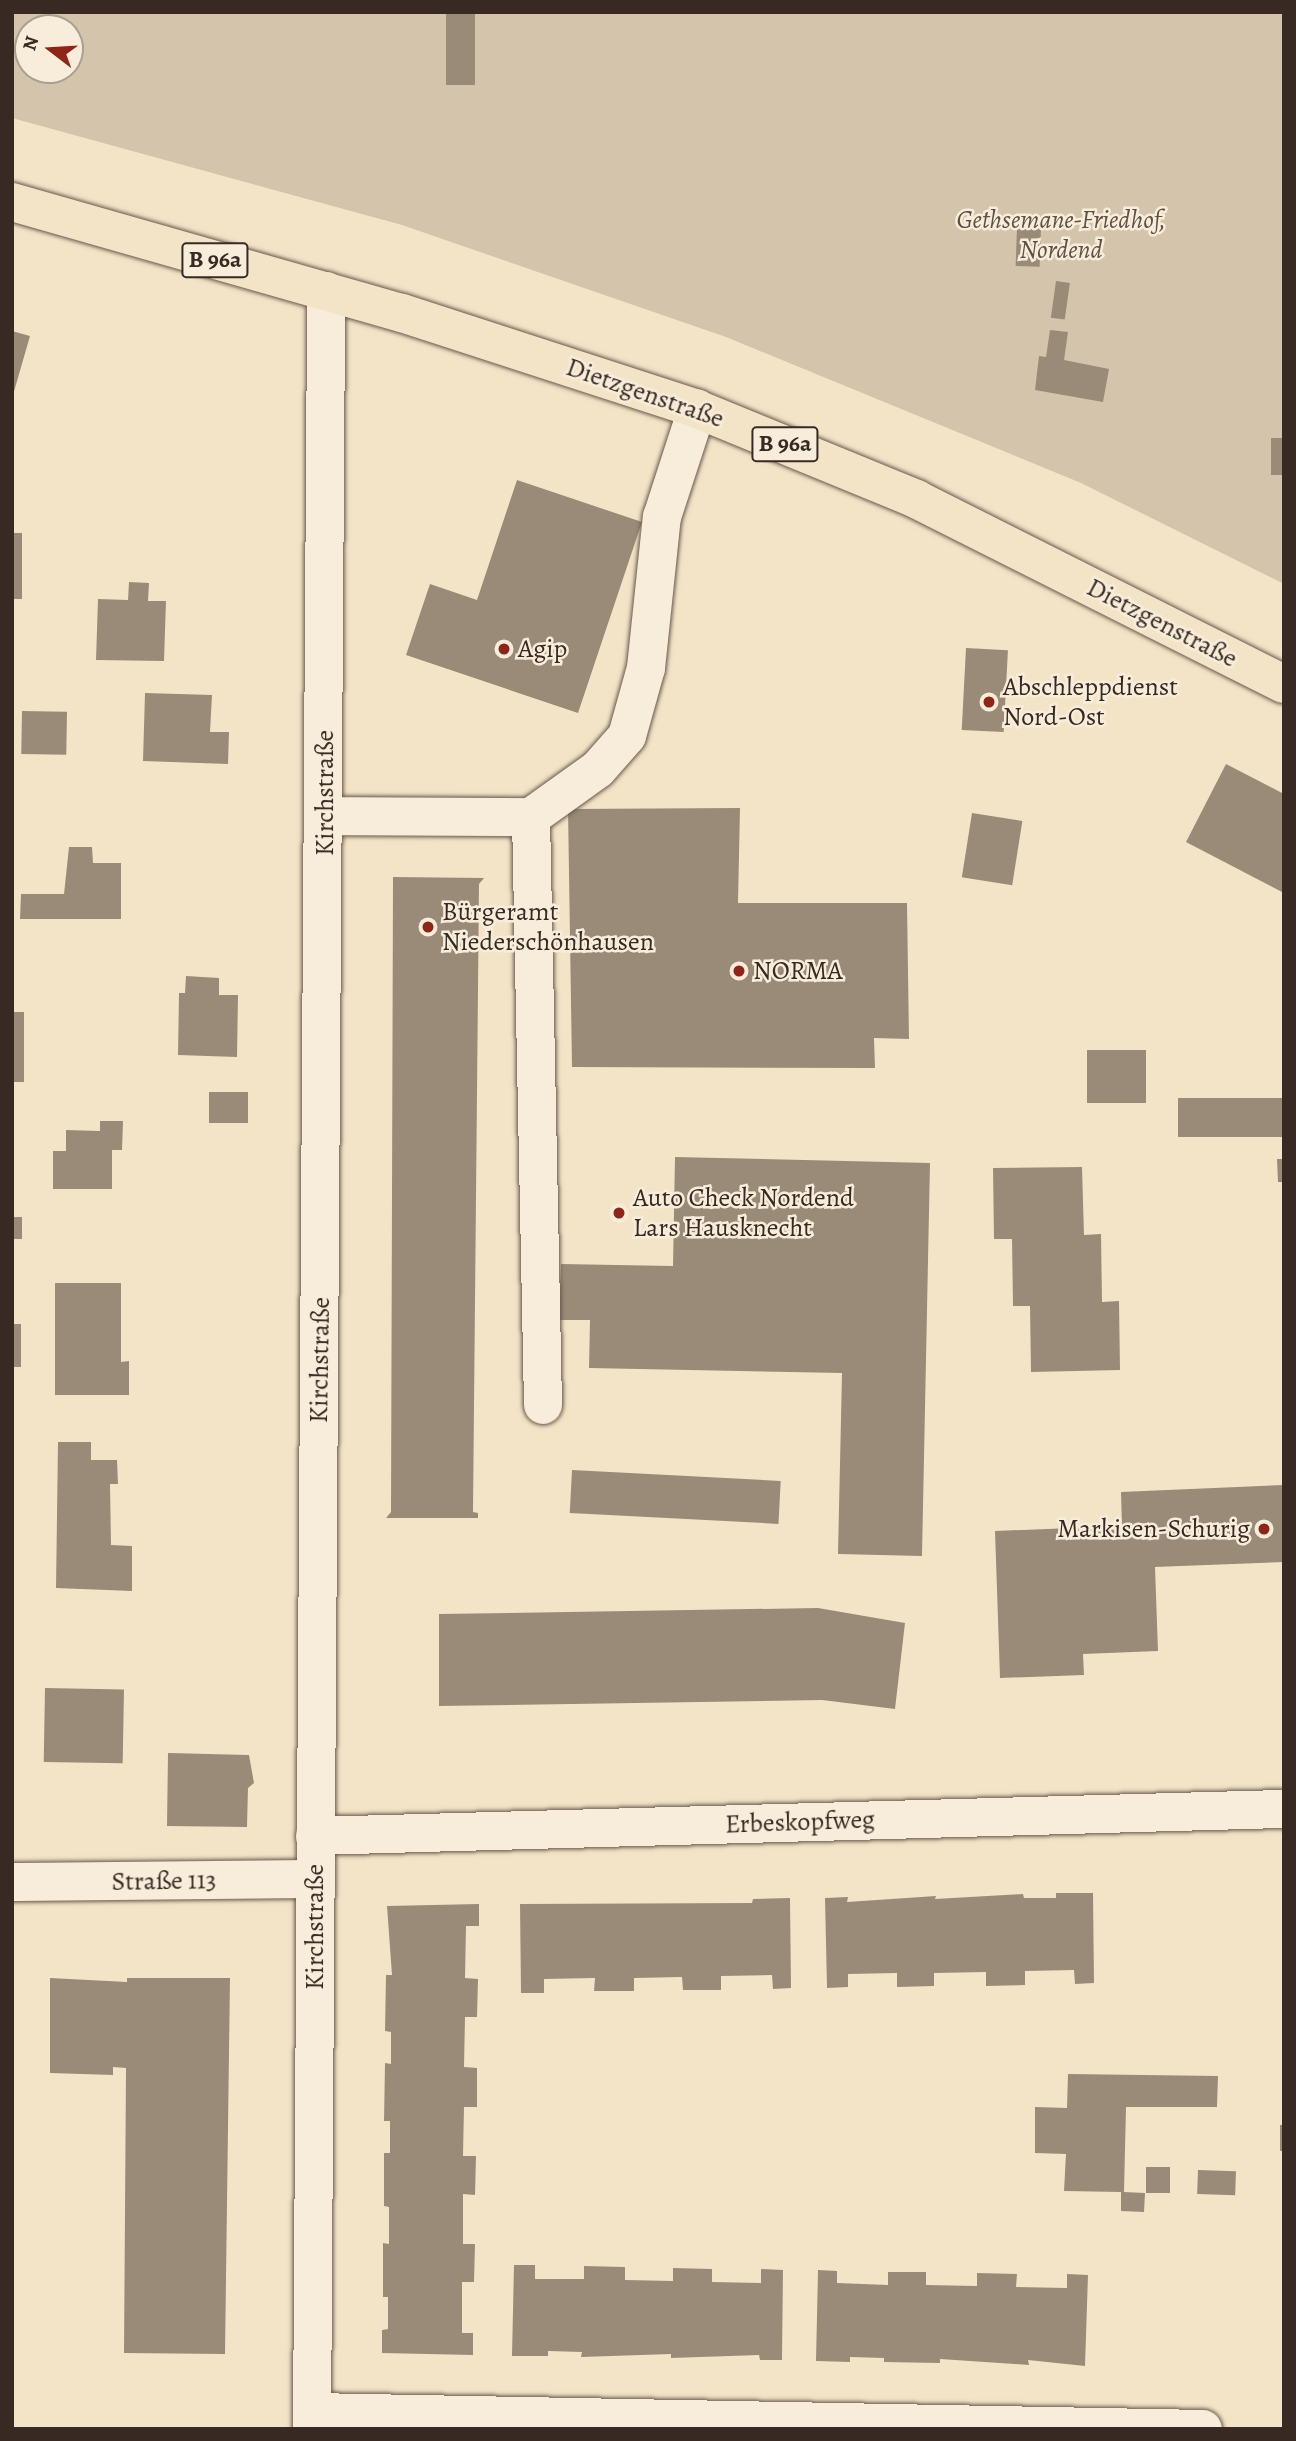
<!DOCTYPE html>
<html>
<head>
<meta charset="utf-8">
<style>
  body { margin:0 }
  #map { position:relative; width:1296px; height:2441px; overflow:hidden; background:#f4e4c7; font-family:Alegreya,serif }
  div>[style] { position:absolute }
  .green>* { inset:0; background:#d4c4ab }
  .building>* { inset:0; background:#9a8b78; transform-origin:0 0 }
  .roads { filter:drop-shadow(0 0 2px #67584c) drop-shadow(0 0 2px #67584c) }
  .minor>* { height:38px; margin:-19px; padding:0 19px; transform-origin:19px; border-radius:19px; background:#f8eddb }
  .major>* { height:38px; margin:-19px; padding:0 19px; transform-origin:19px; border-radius:19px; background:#f4e4c7 }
  .dots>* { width:19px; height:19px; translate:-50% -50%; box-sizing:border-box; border:4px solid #f8eddb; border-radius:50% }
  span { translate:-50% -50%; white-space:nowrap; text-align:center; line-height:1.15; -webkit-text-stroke:5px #f8eddb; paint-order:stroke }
  .shield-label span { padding:2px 5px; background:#f8eddb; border:2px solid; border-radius:5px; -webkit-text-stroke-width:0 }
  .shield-label { font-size:24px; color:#382a23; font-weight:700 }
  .park-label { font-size:26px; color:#5f5045; font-style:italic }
  .street-label { font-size:26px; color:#382a23 }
  .poi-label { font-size:26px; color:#382a23 }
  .left { translate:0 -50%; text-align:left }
  .right { translate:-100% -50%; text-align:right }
  .frame { position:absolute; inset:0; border:14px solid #382a23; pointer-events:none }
  .north { position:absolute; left:14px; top:14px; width:70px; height:70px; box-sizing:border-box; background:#f8eddb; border:2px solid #ab9f91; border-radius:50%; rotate:287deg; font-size:19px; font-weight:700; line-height:28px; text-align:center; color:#382a23 }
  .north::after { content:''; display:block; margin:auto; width:24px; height:32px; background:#8f2418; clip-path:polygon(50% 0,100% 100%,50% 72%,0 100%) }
</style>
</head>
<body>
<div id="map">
  <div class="green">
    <div style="clip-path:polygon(evenodd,12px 12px,1284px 12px,1284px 584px,1081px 483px,726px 337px,402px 225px,12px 118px,12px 12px,28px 28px,70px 28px,70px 70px,28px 70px,28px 28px)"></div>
  </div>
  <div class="building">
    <div style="left:446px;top:12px;width:29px;height:73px"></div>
    <div style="left:1017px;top:227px;width:24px;height:39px;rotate:2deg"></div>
    <div style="left:1056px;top:281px;width:14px;height:37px;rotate:8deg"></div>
    <div style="clip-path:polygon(1050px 330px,1068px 332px,1064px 360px,1109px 369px,1103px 402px,1035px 390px,1039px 356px,1046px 357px)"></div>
    <div style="clip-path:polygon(12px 331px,30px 336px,13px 395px,12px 394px)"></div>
    <div style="left:1271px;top:438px;width:13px;height:37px"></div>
    <div style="clip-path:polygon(517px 480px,642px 522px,578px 713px,406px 655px,430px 584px,477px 600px)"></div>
    <div style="left:12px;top:533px;width:10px;height:66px"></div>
    <div style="clip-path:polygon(129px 582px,149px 583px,148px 601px,166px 601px,164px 661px,96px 660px,98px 599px,128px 600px)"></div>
    <div style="left:966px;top:648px;width:42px;height:82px;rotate:3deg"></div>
    <div style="clip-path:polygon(145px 693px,212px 695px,210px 732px,229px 732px,228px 764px,143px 761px)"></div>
    <div style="left:22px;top:711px;width:45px;height:43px;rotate:1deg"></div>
    <div style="clip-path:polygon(1226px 764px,1284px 794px,1284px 893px,1186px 842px)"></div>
    <div style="clip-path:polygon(740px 808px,738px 903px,907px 903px,909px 1039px,874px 1038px,875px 1068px,572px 1067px,568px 809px)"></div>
    <div style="left:972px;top:813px;width:51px;height:65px;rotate:9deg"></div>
    <div style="clip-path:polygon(69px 847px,92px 847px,93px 863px,121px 863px,121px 919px,20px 919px,21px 894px,64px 894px)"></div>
    <div style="clip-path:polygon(393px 877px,484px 878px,479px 884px,473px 1512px,478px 1513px,478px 1518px,386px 1518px,391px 1512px)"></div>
    <div style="clip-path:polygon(186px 976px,219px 978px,219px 995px,238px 995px,237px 1057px,178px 1055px,179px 993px,185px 993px)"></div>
    <div style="left:12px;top:1012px;width:12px;height:70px"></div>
    <div style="left:1087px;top:1050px;width:59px;height:53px"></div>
    <div style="left:209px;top:1092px;width:39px;height:31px"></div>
    <div style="left:1284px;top:1098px;width:39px;height:106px;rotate:90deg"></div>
    <div style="clip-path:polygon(100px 1121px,123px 1121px,122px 1150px,112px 1150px,112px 1189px,53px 1189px,53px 1151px,66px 1151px,66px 1130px,100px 1131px)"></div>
    <div style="clip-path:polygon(675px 1157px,930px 1163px,922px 1556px,838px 1554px,842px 1373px,589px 1368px,590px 1320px,559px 1320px,561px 1264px,673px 1266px)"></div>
    <div style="clip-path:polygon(1277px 1159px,1284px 1159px,1284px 1182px,1278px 1182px)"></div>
    <div style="clip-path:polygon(1082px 1167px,1084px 1235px,1101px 1234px,1102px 1302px,1119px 1301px,1120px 1370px,1031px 1372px,1030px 1306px,1013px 1306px,1012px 1239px,994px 1239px,993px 1168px)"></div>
    <div style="left:12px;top:1217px;width:10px;height:22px"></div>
    <div style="clip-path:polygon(55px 1283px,121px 1283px,121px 1362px,129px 1361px,129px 1395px,55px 1395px)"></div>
    <div style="left:12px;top:1324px;width:9px;height:43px"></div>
    <div style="clip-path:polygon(58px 1442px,91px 1442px,91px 1460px,117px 1460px,118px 1484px,110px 1484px,111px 1545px,132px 1546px,132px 1591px,56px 1588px)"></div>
    <div style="left:572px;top:1470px;width:209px;height:43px;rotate:3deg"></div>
    <div style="clip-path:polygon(1284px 1485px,1284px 1562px,1155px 1567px,1158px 1651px,1083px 1654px,1084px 1675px,1000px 1678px,995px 1531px,1122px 1526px,1121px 1492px)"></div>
    <div style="clip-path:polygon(818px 1608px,905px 1623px,895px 1709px,822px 1700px,439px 1706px,439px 1614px)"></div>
    <div style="left:45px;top:1688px;width:79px;height:74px;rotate:1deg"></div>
    <div style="clip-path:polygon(168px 1753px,249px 1755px,254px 1783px,248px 1788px,247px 1827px,167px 1826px)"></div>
    <div style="clip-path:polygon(1056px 1893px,1093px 1893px,1094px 1983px,1075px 1984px,1074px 1970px,1025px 1971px,1025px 1985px,986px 1986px,986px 1972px,934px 1973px,934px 1986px,897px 1987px,897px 1973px,848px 1974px,848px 1987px,827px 1988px,825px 1898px,848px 1897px,847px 1902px,936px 1896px,935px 1899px,1023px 1894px,1024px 1898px,1056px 1898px)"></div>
    <div style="clip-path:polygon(790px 1898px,791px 1988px,773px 1989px,772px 1975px,721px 1976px,721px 1990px,683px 1990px,682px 1977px,634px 1978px,634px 1991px,594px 1991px,595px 1978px,544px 1979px,544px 1993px,521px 1993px,520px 1904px,752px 1903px,753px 1899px)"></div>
    <div style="clip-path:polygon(479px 1904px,479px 1926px,466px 1926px,465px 1978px,478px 1979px,477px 2017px,465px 2017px,464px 2067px,477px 2068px,477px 2107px,464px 2107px,463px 2156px,476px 2156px,475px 2195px,463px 2194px,463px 2244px,475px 2244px,474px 2282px,462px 2282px,462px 2333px,473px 2333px,473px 2355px,382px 2353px,382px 2330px,388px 2329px,388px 2297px,383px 2297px,383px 2243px,389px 2244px,389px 2207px,384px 2206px,384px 2153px,390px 2153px,390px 2121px,384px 2121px,385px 2063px,391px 2064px,391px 2032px,385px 2031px,386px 1975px,392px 1975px,387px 1906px)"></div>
    <div style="clip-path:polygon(50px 1978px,127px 1982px,127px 1978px,230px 1978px,225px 2354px,124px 2353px,126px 2068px,113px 2067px,113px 2075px,50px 2073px)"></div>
    <div style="clip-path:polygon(1068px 2074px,1218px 2076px,1217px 2107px,1126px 2107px,1124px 2192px,1145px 2193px,1144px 2212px,1121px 2211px,1121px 2192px,1064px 2191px,1066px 2154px,1035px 2153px,1035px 2107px,1067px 2108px)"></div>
    <div style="left:1280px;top:2125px;width:4px;height:26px"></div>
    <div style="left:1146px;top:2167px;width:24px;height:26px"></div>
    <div style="left:1198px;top:2170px;width:38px;height:24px;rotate:2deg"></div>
    <div style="clip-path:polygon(514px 2265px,535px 2265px,535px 2279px,584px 2279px,584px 2266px,625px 2267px,625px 2280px,673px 2281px,673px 2268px,712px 2269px,712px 2282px,761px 2283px,761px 2269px,783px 2270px,782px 2360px,760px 2360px,759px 2355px,671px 2358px,671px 2354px,581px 2357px,582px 2352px,548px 2351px,548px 2356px,512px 2356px)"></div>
    <div style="clip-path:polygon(818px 2270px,837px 2271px,837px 2283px,888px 2285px,888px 2272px,926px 2272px,926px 2285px,977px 2286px,977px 2273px,1017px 2274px,1016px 2287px,1067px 2288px,1067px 2274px,1088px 2275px,1085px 2366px,1028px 2360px,1029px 2365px,940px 2359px,940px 2363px,884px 2362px,884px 2358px,850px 2357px,850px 2362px,816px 2361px)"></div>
  </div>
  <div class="roads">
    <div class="minor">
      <div style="left:325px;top:816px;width:206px;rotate:0.3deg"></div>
      <div style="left:531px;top:817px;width:82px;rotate:-35.6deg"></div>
      <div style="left:598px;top:769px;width:44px;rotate:-48.7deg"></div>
      <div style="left:627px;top:736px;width:71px;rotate:-74.4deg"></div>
      <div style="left:646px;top:668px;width:152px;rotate:-84deg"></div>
      <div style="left:662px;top:517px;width:114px;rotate:-72deg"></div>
      <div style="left:531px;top:817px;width:588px;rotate:88.83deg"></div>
      <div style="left:315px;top:1836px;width:969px;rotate:-1.6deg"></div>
      <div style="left:12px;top:1882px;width:303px;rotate:-0.6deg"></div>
      <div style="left:312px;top:2412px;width:891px;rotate:1.09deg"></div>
      <div style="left:312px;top:2429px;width:2138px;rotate:-89.62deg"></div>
    </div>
    <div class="major">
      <div style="left:12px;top:202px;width:405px;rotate:15.9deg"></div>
      <div style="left:402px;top:313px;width:310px;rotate:18deg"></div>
      <div style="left:697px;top:409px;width:237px;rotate:22.3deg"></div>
      <div style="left:916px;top:499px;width:412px;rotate:26.7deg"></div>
    </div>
  </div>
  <div class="dots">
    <div style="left:504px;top:649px;background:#8f2418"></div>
    <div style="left:989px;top:702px;background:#8f2418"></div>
    <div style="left:428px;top:927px;background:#8f2418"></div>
    <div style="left:739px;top:971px;background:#8f2418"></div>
    <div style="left:619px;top:1213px;background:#8f2418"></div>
    <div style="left:1264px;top:1529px;background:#8f2418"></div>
  </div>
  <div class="shield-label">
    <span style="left:215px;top:260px">B 96a</span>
    <span style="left:785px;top:444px">B 96a</span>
  </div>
  <div class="park-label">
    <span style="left:1061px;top:235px">Gethsemane-Friedhof,<br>Nordend</span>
  </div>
  <div class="street-label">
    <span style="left:645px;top:393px;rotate:19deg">Dietzgenstraße</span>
    <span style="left:1162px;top:623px;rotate:27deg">Dietzgenstraße</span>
    <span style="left:325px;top:793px;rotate:-90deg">Kirchstraße</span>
    <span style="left:320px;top:1360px;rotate:-89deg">Kirchstraße</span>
    <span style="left:800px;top:1822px;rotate:-2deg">Erbeskopfweg</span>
    <span style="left:164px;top:1881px;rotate:-1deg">Straße 113</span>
    <span style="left:315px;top:1927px;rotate:-90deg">Kirchstraße</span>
  </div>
  <div class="poi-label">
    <span class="left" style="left:518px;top:649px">Agip</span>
    <span class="left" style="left:1003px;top:702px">Abschleppdienst<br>Nord-Ost</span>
    <span class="left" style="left:442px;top:927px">Bürgeramt<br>Niederschönhausen</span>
    <span class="left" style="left:753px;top:971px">NORMA</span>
    <span class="left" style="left:633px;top:1213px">Auto Check Nordend<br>Lars Hausknecht</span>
    <span class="right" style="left:1250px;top:1529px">Markisen-Schurig</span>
  </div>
  <div class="frame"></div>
  <div class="north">N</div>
</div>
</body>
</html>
